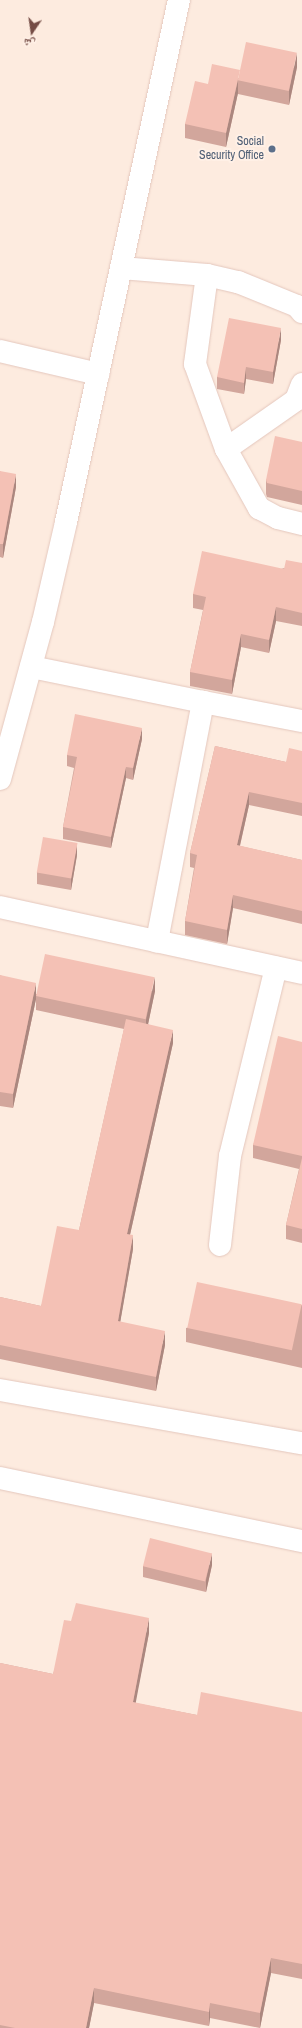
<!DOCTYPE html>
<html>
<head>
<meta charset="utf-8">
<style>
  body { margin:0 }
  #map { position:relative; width:302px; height:2028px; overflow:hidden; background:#fdebdf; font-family:"Archivo Narrow","Noto Naskh Arabic",sans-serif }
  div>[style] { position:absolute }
  .roads { filter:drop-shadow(0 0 1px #e4c7bd) drop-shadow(0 0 1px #e4c7bd) }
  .minor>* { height:22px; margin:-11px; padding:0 11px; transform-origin:11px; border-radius:11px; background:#fff }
  .tertiary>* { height:22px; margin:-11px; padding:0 11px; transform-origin:11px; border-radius:11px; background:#fff }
  .wall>* { inset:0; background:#d2a69c }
  .shaded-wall>* { inset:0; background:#ab877f }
  .building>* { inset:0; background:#f4c1b5; transform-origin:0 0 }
  .dots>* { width:11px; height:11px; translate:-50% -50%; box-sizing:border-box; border:2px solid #fff0e6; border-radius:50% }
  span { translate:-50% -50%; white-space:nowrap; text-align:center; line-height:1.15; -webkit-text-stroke:4px #fff0e6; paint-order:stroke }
  .service-label { font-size:12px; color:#4e5e75 }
  .right { translate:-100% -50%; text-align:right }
  .north { position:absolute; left:12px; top:12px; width:40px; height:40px; -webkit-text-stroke:3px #fff0e6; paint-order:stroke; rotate:193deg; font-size:11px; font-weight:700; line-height:16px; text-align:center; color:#754c45 }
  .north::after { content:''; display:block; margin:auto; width:14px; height:18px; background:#754c45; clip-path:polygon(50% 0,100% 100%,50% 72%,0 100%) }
</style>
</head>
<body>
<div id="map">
  <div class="roads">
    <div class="minor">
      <div style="left:121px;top:268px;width:86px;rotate:4.7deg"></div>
      <div style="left:207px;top:275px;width:32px;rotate:13deg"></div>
      <div style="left:238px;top:282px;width:64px;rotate:22.1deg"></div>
      <div style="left:297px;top:306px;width:8px;rotate:50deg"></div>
      <div style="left:207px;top:275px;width:90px;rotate:97.7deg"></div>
      <div style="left:195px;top:364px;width:90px;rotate:70deg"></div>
      <div style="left:226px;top:449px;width:68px;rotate:60.8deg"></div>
      <div style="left:259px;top:508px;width:21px;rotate:28deg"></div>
      <div style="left:278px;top:518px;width:25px;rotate:14deg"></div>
      <div style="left:0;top:351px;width:101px;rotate:13.2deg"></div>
      <div style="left:226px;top:449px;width:85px;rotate:-35deg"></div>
      <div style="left:296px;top:400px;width:17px;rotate:-69deg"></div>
      <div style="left:31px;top:667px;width:176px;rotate:11.5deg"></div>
      <div style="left:203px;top:702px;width:244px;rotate:100.9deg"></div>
      <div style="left:203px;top:702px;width:101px;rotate:10.9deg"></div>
      <div style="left:0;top:907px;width:309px;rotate:12.3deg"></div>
      <div style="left:220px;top:1245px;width:90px;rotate:-83.6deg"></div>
      <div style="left:230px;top:1156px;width:194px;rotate:-76.3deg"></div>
      <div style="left:0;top:1390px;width:307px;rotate:10deg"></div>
      <div style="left:0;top:1478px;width:309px;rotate:11.8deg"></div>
    </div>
    <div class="tertiary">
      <div style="left:0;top:779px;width:163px;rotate:-74.7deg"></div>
      <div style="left:43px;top:622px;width:103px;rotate:-77deg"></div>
      <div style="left:66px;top:522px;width:534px;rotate:-77.79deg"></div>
    </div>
  </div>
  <div class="wall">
    <div style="clip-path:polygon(297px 67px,289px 105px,238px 94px,238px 93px,226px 147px,185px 138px,185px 124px,208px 84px)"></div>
    <div style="clip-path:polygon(281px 340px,273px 384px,246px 379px,244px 394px,217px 389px,217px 377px)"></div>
    <div style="clip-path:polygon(302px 442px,302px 505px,267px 497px,266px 494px,266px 480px)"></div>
    <div style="clip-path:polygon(0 471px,16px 487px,3px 558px,0 557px)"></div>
    <div style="clip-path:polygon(302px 563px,302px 626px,276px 621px,269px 653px,241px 647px,232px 694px,190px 686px,190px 672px,203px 610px,193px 608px,193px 594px)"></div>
    <div style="clip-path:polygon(142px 739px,133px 780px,126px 778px,111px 848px,63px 839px,63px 827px,74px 768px,67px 766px,67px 755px)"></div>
    <div style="clip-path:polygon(215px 746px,286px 762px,302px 751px,302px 816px,249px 805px,240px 846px,302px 860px,302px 924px,233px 908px,227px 944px,185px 935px,185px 921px,194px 868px,190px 867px,190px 853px)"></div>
    <div style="clip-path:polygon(77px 855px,71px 890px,37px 884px,37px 872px)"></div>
    <div style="clip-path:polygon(0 975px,36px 994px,155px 991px,148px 1024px,173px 1043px,130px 1235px,133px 1249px,120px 1322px,165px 1345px,156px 1391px,0 1359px,0 1297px,41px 1306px,79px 1230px,124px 1029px,36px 1010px,36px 999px,13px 1108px,0 1106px)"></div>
    <div style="clip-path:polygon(302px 1042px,302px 1243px,286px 1239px,286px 1225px,299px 1169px,253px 1158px,253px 1145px)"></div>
    <div style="clip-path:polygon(302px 1305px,302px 1368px,186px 1342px,186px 1328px)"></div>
    <div style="clip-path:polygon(212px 1565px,206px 1592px,143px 1577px,143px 1566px)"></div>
    <div style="clip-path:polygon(71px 1621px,149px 1633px,135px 1703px,197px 1715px,302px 1712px,302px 1979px,271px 1973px,260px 2028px,210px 2018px,209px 2026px,94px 2003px,89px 2028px,0 2028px,0 1663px,53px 1674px)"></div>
  </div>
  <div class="shaded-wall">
    <div style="clip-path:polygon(297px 53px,297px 67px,289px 105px,289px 91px)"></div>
    <div style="clip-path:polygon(238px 80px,238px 93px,226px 147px,226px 133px)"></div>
    <div style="clip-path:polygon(281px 328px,281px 340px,273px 384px,273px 372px)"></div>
    <div style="clip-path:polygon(246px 367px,246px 379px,244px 394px,244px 383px)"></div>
    <div style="clip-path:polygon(16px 474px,16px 487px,3px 558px,3px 544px)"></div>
    <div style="clip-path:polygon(276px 607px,276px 621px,269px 653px,269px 640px)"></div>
    <div style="clip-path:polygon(241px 634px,241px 647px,232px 694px,232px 680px)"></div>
    <div style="clip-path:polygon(142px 728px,142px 739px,133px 780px,133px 768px)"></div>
    <div style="clip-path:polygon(126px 767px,126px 778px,111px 848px,111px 837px)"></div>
    <div style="clip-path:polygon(249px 792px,249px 805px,237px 858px,237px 845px)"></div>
    <div style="clip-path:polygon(77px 843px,77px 855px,71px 890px,71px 878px)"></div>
    <div style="clip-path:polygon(233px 895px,233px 908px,227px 944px,227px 930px)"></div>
    <div style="clip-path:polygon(155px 977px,155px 991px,146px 1034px,146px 1020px)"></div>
    <div style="clip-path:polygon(36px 983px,36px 999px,13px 1108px,13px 1094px)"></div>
    <div style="clip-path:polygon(173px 1030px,173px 1043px,127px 1248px,127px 1234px)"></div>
    <div style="clip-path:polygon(133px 1235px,133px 1249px,118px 1335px,118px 1321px)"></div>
    <div style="clip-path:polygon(165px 1331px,165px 1345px,156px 1391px,156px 1377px)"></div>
    <div style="clip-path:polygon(212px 1553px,212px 1565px,206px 1592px,206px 1580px)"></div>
    <div style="clip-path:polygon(149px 1618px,149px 1633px,133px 1717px,133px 1702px)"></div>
    <div style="clip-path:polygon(271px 1958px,271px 1973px,260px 2028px,260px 2013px)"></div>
    <div style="clip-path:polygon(94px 1988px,94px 2003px,89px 2028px,86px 2028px)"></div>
    <div style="clip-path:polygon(210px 2003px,210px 2018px,209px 2026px,209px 2012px)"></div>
  </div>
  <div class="building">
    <div style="left:246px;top:42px;width:52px;height:39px;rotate:12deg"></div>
    <div style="clip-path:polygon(212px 64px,240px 70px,226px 133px,185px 124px,195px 81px,208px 84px)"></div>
    <div style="clip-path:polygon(229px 318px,281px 328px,273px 372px,246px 367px,244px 383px,217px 377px)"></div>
    <div style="clip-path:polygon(275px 436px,302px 442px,302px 491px,267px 483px,266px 480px)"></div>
    <div style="clip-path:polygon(0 471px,16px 474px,3px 544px,0 544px)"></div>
    <div style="clip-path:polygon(202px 551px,284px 569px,286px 560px,302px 563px,302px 613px,276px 607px,269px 640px,241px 634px,232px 680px,190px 672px,206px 597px,193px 594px)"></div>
    <div style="clip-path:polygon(75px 714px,142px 728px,133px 768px,126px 767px,111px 837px,63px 827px,77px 757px,67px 755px)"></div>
    <div style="clip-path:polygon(215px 746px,286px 762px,289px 748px,302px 751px,302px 803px,249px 792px,237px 845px,302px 860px,302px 911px,233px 895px,227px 930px,185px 921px,197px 855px,190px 853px)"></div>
    <div style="left:43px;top:837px;width:35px;height:36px;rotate:10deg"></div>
    <div style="left:45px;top:954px;width:112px;height:43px;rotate:12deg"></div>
    <div style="clip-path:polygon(0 975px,36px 983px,13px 1094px,0 1092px)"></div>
    <div style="clip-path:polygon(126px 1019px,173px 1030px,127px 1234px,133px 1235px,118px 1321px,165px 1331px,156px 1377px,0 1345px,0 1297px,41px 1306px,57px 1226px,79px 1230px)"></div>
    <div style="clip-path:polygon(278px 1036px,302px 1042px,302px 1156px,253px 1145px)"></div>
    <div style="clip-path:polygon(302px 1158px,302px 1229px,286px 1225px)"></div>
    <div style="left:197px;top:1282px;width:107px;height:47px;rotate:12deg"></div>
    <div style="left:150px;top:1538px;width:64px;height:29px;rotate:14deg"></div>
    <div style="clip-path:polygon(76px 1603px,149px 1618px,133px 1702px,197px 1715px,201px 1692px,302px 1712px,302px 1964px,271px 1958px,260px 2013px,210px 2003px,209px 2012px,94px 1988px,86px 2028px,15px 2028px,0 2025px,0 1663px,53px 1674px,64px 1620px,71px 1621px)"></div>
  </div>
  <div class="dots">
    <div style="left:272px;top:149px;background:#5c6f8a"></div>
  </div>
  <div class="service-label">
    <span class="right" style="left:264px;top:149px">Social<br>Security Office</span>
  </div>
  <div class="north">ش</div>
</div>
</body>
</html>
